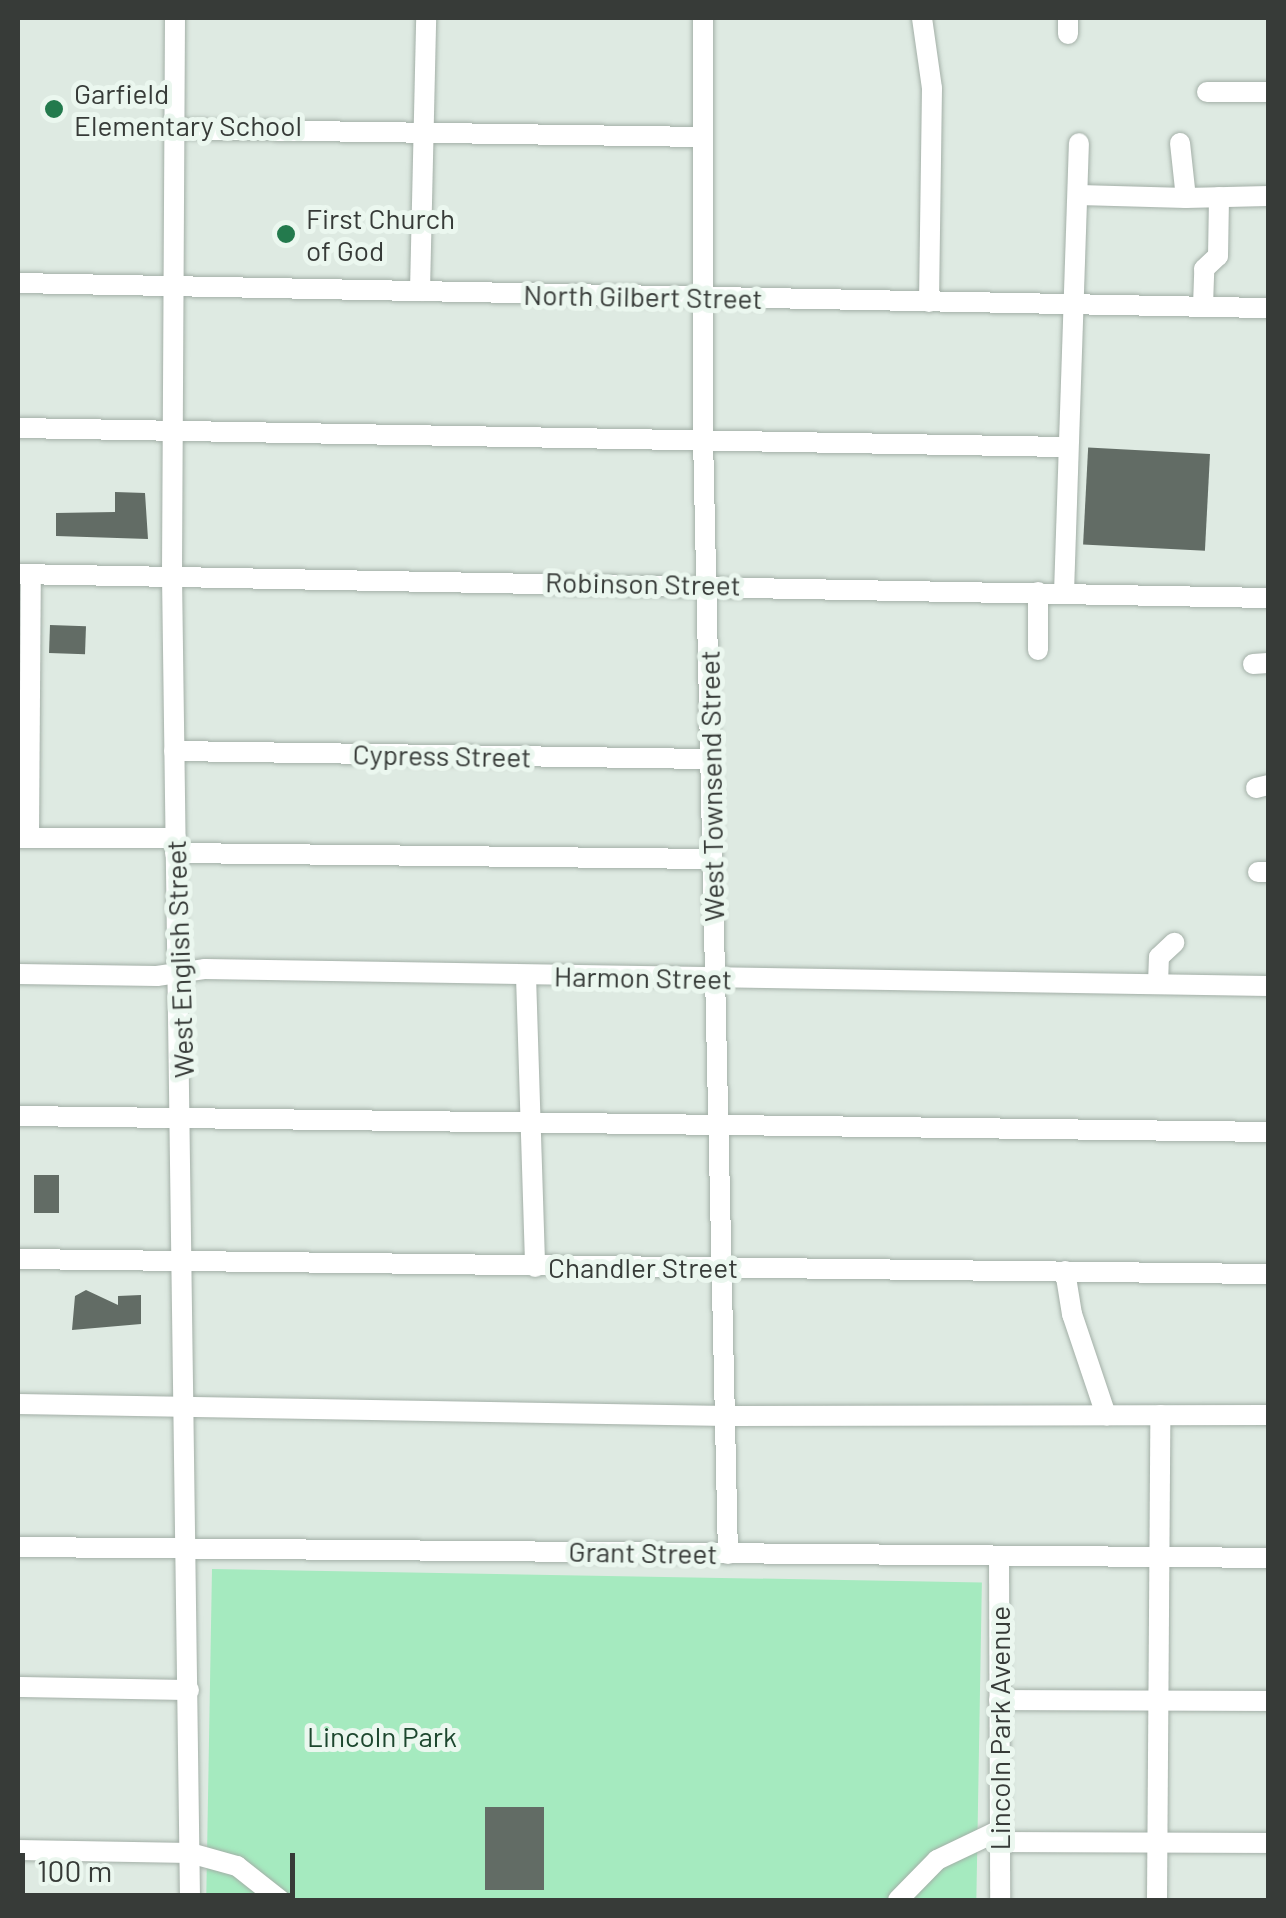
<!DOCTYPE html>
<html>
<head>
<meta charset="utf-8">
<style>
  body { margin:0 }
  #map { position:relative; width:1286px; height:1918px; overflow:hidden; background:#deeae2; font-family:Barlow,sans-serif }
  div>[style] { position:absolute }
  .green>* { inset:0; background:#a5eabf; transform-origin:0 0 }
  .building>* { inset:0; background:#626c65; transform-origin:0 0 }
  .roads { filter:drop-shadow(0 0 2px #a3afa7) drop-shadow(0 0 2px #a3afa7) }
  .minor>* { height:20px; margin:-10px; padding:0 10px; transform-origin:10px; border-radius:10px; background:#fff }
  .dots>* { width:28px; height:28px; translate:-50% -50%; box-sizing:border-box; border:5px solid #ebf7ef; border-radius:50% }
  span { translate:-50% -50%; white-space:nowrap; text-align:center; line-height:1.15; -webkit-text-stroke:10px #ebf7ef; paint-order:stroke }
  .poi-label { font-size:28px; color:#373b38 }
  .left { translate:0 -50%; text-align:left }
  .street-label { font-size:28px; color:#373b38 }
  .park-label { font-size:28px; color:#1d472f }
  .frame { position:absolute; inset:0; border:20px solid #373b38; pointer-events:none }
  .scale { position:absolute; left:20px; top:1853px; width:275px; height:45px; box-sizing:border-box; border:5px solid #373b38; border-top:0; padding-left:12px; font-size:30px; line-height:35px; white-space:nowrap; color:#373b38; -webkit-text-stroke:8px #ebf7ef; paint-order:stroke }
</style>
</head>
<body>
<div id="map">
  <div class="green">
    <div style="left:212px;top:1569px;width:770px;height:331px;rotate:1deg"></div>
  </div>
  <div class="building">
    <div style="left:1210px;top:454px;width:97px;height:122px;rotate:93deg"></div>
    <div style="clip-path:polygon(115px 492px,145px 493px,148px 539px,56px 536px,56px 513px,115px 512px)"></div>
    <div style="left:50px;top:625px;width:36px;height:28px;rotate:2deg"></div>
    <div style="left:34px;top:1175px;width:25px;height:38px"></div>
    <div style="clip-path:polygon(86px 1290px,118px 1305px,118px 1296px,141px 1295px,141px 1324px,72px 1330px,75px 1296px)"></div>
    <div style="left:544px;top:1807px;width:83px;height:59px;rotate:90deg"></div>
  </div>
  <div class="roads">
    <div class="minor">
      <div style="left:175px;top:18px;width:558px;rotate:90.31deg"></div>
      <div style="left:172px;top:576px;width:1324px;rotate:89.22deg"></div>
      <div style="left:703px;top:18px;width:419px;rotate:90deg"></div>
      <div style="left:703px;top:437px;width:1117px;rotate:88.72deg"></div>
      <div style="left:922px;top:18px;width:71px;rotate:81.9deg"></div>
      <div style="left:932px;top:88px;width:214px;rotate:90.8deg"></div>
      <div style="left:1068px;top:34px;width:16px;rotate:-90deg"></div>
      <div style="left:1207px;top:92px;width:61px"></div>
      <div style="left:175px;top:129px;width:527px;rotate:0.87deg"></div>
      <div style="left:1180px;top:143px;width:55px;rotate:83.8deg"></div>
      <div style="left:1186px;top:198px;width:82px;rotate:-1.4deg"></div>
      <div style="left:1079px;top:195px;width:107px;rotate:1.6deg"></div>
      <div style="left:18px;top:283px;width:1250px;rotate:1.15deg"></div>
      <div style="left:420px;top:291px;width:273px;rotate:-88.7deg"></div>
      <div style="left:1203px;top:306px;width:37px;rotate:-88deg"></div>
      <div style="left:1204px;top:269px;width:19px;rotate:-43deg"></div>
      <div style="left:1218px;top:256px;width:59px;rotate:-89deg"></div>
      <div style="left:18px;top:428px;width:1046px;rotate:1.04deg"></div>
      <div style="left:18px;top:574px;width:1250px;rotate:1.1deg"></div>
      <div style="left:1064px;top:593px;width:450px;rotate:-88.1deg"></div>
      <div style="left:1038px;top:650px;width:58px;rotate:-90deg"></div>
      <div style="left:1253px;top:664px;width:15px;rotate:-4deg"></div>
      <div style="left:174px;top:751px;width:536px;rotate:0.86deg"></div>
      <div style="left:1256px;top:788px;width:12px;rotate:-14deg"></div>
      <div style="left:19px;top:838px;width:157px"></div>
      <div style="left:29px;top:838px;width:263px;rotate:-89.6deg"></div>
      <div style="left:175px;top:853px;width:537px;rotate:0.64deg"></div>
      <div style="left:1258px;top:872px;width:10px"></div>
      <div style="left:18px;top:974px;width:139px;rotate:0.8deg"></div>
      <div style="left:157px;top:976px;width:49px;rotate:-8.3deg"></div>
      <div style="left:205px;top:969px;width:1063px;rotate:0.92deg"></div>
      <div style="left:526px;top:976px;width:291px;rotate:88.2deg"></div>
      <div style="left:1158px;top:984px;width:27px;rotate:-88deg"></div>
      <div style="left:1159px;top:957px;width:21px;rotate:-43deg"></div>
      <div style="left:18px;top:1116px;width:1250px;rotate:0.73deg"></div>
      <div style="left:18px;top:1259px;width:1250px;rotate:0.69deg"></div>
      <div style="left:1065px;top:1271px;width:44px;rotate:80.8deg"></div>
      <div style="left:1072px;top:1314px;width:107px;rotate:71.4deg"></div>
      <div style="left:18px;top:1404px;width:709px;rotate:0.97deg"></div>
      <div style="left:727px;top:1416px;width:541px;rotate:-0.11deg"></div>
      <div style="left:18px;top:1547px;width:1250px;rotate:0.5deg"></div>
      <div style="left:999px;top:1556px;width:344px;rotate:89.8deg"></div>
      <div style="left:18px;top:1687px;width:171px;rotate:1deg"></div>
      <div style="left:999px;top:1700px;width:269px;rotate:0.2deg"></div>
      <div style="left:1000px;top:1842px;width:268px;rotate:0.2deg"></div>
      <div style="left:18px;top:1850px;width:172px;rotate:1deg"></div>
      <div style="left:190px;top:1853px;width:49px;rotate:15.5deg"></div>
      <div style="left:237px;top:1866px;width:55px;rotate:38.3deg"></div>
      <div style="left:898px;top:1900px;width:56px;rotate:-45.7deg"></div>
      <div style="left:937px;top:1860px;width:70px;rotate:-25.5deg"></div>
      <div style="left:1157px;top:1900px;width:485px;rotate:-89.6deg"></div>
    </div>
  </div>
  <div class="dots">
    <div style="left:54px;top:109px;background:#237a4d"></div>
    <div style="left:286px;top:234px;background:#237a4d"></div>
  </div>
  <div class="poi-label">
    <span class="left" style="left:74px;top:109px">Garfield<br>Elementary School</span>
    <span class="left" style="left:306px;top:234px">First Church<br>of God</span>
  </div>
  <div class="street-label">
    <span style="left:643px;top:296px;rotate:1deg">North Gilbert Street</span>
    <span style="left:643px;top:583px;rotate:1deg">Robinson Street</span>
    <span style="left:442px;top:755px;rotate:1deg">Cypress Street</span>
    <span style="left:711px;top:786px;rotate:-91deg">West Townsend Street</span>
    <span style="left:179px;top:959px;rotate:-92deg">West English Street</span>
    <span style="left:643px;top:977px;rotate:1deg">Harmon Street</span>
    <span style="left:643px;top:1267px">Chandler Street</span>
    <span style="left:643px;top:1552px;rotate:1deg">Grant Street</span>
    <span style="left:999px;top:1728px;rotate:-90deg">Lincoln Park Avenue</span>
  </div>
  <div class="park-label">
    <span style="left:382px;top:1736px">Lincoln Park</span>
  </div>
  <div class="frame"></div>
  <div class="scale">100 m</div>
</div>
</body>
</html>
